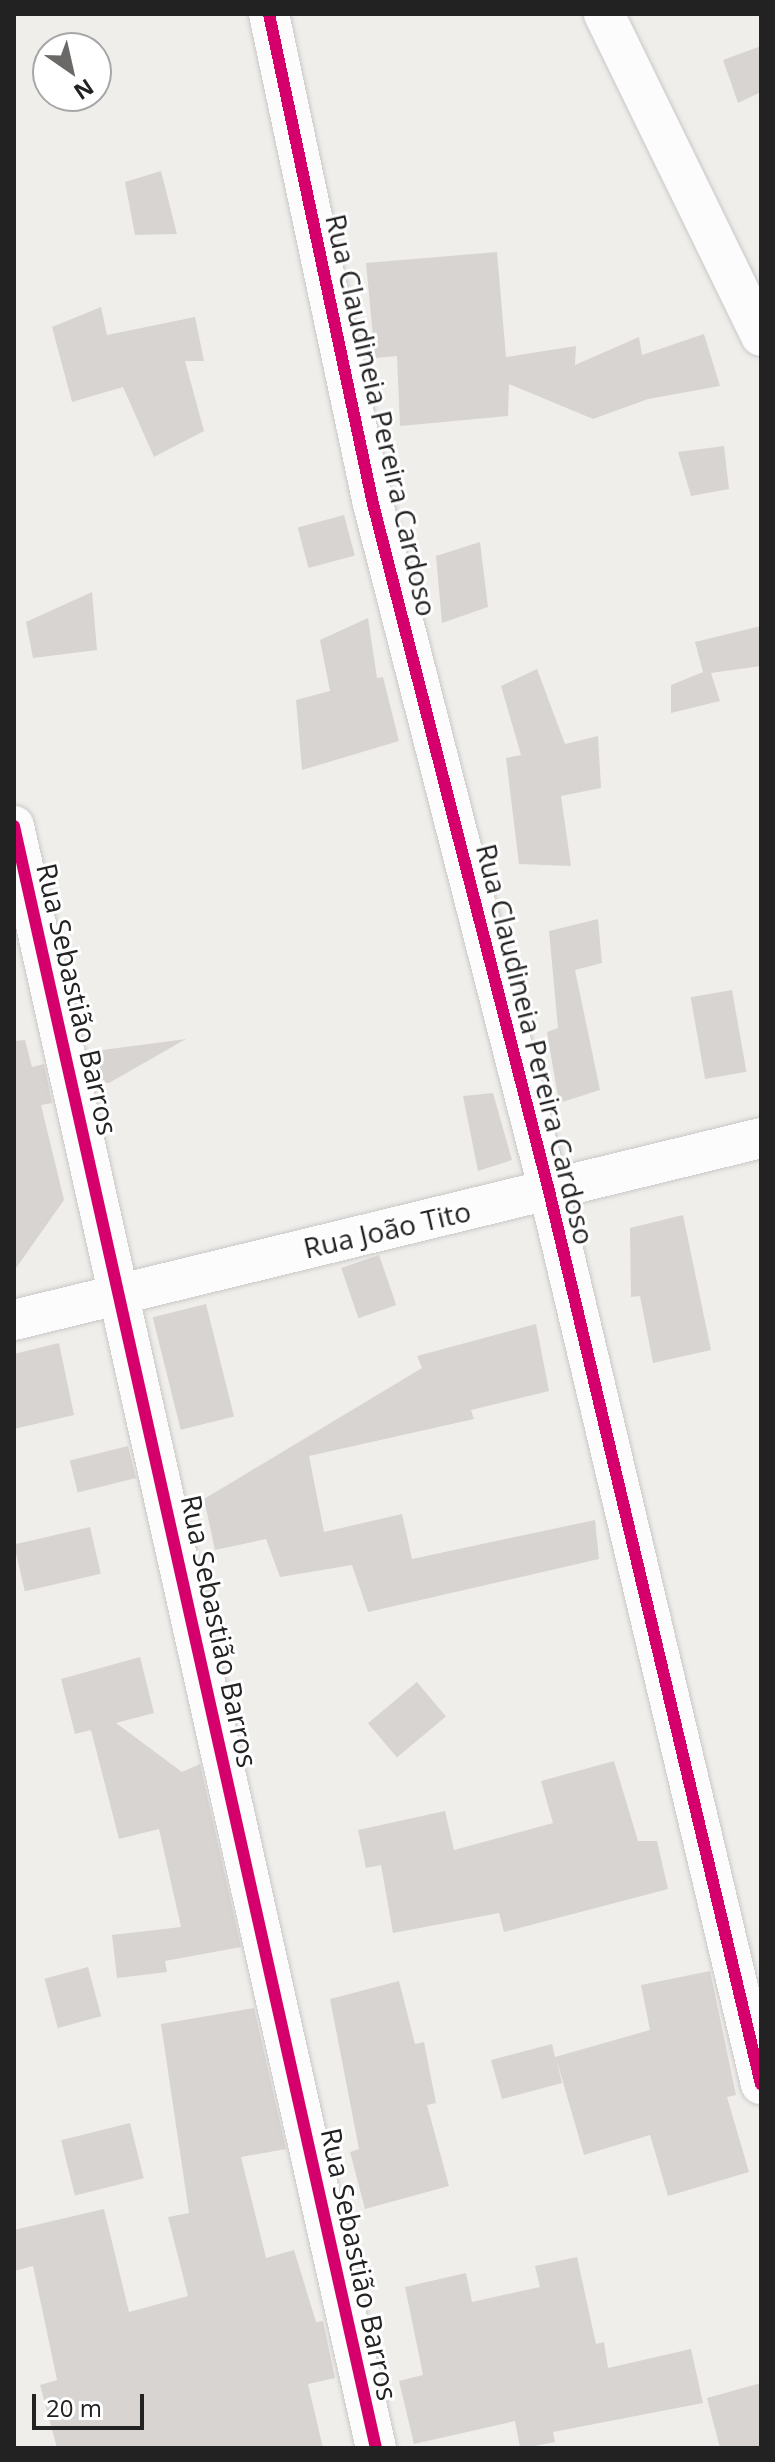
<!DOCTYPE html>
<html>
<head>
<meta charset="utf-8">
<style>
  body { margin:0 }
  #map { position:relative; width:775px; height:2462px; overflow:hidden; background:#f0eeeb; font-family:"Open Sans",sans-serif }
  div>[style] { position:absolute }
  .building>* { inset:0; background:#d7d4d2; transform-origin:0 0 }
  .roads { filter:drop-shadow(0 0 2px #c9c8c7) drop-shadow(0 0 2px #c9c8c7) }
  .minor>* { height:40px; margin:-20px; padding:0 20px; transform-origin:20px; border-radius:20px; background:#fdfcfc }
  .cycleway>* { height:12px; margin:-6px; padding:0 6px; transform-origin:6px; border-radius:6px; background:#d6006c }
  span { translate:-50% -50%; white-space:nowrap; text-align:center; line-height:1.15; -webkit-text-stroke:6px #fff; paint-order:stroke }
  .street-label { font-size:28px; color:#222 }
  .frame { position:absolute; inset:0; border:16px solid #222; pointer-events:none }
  .north { position:absolute; left:32px; top:32px; width:80px; height:80px; box-sizing:border-box; background:#fff; border:2px solid #a7a7a7; border-radius:50%; rotate:146deg; font-size:22px; font-weight:700; line-height:32px; text-align:center; color:#222 }
  .north::after { content:''; display:block; margin:auto; width:28px; height:36px; background:#6a6968; clip-path:polygon(50% 0,100% 100%,50% 72%,0 100%) }
  .scale { position:absolute; left:32px; top:2394px; width:112px; height:36px; box-sizing:border-box; border:4px solid #222; border-top:0; padding-left:10px; font-size:24px; line-height:28px; white-space:nowrap; color:#222; -webkit-text-stroke:6px #fff; paint-order:stroke }
</style>
</head>
<body>
<div id="map">
  <div class="building">
    <div style="clip-path:polygon(761px 46px,761px 92px,738px 103px,723px 60px)"></div>
    <div style="clip-path:polygon(161px 171px,177px 234px,135px 235px,125px 182px)"></div>
    <div style="clip-path:polygon(497px 252px,506px 357px,576px 346px,575px 365px,639px 337px,642px 355px,704px 334px,720px 386px,648px 399px,593px 419px,509px 384px,508px 416px,400px 426px,397px 356px,375px 358px,366px 263px)"></div>
    <div style="clip-path:polygon(101px 307px,107px 335px,195px 317px,204px 361px,185px 361px,204px 431px,154px 457px,123px 387px,72px 402px,52px 327px)"></div>
    <div style="clip-path:polygon(724px 446px,729px 489px,691px 496px,678px 452px)"></div>
    <div style="left:344px;top:515px;width:42px;height:48px;rotate:75deg"></div>
    <div style="clip-path:polygon(480px 542px,488px 607px,442px 623px,436px 556px)"></div>
    <div style="clip-path:polygon(92px 592px,97px 650px,33px 658px,26px 622px)"></div>
    <div style="clip-path:polygon(368px 618px,377px 678px,383px 677px,399px 741px,302px 770px,296px 700px,330px 691px,320px 640px)"></div>
    <div style="clip-path:polygon(761px 626px,761px 666px,711px 673px,720px 701px,671px 713px,671px 685px,703px 672px,695px 642px)"></div>
    <div style="clip-path:polygon(537px 669px,565px 744px,598px 736px,601px 788px,561px 796px,571px 866px,519px 864px,506px 758px,521px 755px,501px 686px)"></div>
    <div style="clip-path:polygon(598px 919px,602px 963px,575px 970px,600px 1090px,559px 1103px,547px 1032px,558px 1028px,549px 931px)"></div>
    <div style="left:732px;top:990px;width:83px;height:42px;rotate:80deg"></div>
    <div style="clip-path:polygon(186px 1039px,109px 1083px,94px 1081px,95px 1051px)"></div>
    <div style="clip-path:polygon(25px 1040px,32px 1067px,44px 1064px,52px 1103px,41px 1105px,64px 1200px,14px 1271px,14px 1041px)"></div>
    <div style="clip-path:polygon(493px 1093px,512px 1160px,478px 1171px,463px 1096px)"></div>
    <div style="clip-path:polygon(683px 1215px,711px 1350px,653px 1363px,640px 1296px,631px 1297px,630px 1228px)"></div>
    <div style="left:379px;top:1255px;width:53px;height:40px;rotate:71deg"></div>
    <div style="left:206px;top:1304px;width:116px;height:55px;rotate:76deg"></div>
    <div style="clip-path:polygon(536px 1324px,549px 1391px,471px 1410px,474px 1419px,309px 1456px,324px 1532px,402px 1514px,412px 1559px,595px 1520px,599px 1559px,368px 1612px,352px 1565px,280px 1577px,266px 1539px,215px 1550px,204px 1499px,422px 1368px,417px 1356px)"></div>
    <div style="clip-path:polygon(59px 1343px,74px 1415px,14px 1429px,14px 1354px)"></div>
    <div style="left:128px;top:1446px;width:33px;height:60px;rotate:76deg"></div>
    <div style="left:90px;top:1527px;width:48px;height:78px;rotate:77deg"></div>
    <div style="clip-path:polygon(140px 1657px,154px 1713px,116px 1723px,182px 1772px,200px 1764px,241px 1947px,165px 1961px,167px 1972px,117px 1978px,112px 1935px,181px 1927px,159px 1829px,119px 1839px,91px 1730px,75px 1734px,61px 1679px)"></div>
    <div style="left:417px;top:1682px;width:45px;height:64px;rotate:50deg"></div>
    <div style="clip-path:polygon(614px 1761px,638px 1841px,657px 1841px,668px 1889px,504px 1932px,499px 1913px,393px 1933px,381px 1865px,366px 1868px,358px 1830px,445px 1811px,454px 1850px,553px 1823px,541px 1781px)"></div>
    <div style="left:88px;top:1967px;width:51px;height:45px;rotate:75deg"></div>
    <div style="clip-path:polygon(710px 1971px,736px 2095px,727px 2097px,749px 2172px,668px 2196px,650px 2135px,584px 2155px,556px 2058px,562px 2083px,502px 2099px,491px 2060px,552px 2044px,555px 2057px,650px 2030px,641px 1985px)"></div>
    <div style="clip-path:polygon(399px 1981px,415px 2044px,424px 2042px,436px 2103px,427px 2105px,449px 2186px,365px 2209px,350px 2152px,359px 2149px,330px 1999px)"></div>
    <div style="clip-path:polygon(254px 2008px,286px 2149px,241px 2157px,266px 2258px,294px 2250px,316px 2322px,323px 2321px,335px 2378px,308px 2384px,323px 2448px,57px 2448px,40px 2385px,57px 2380px,33px 2266px,14px 2271px,14px 2230px,104px 2209px,129px 2312px,188px 2296px,168px 2217px,189px 2213px,161px 2024px)"></div>
    <div style="left:130px;top:2123px;width:57px;height:71px;rotate:76deg"></div>
    <div style="clip-path:polygon(577px 2257px,596px 2344px,604px 2342px,608px 2368px,691px 2349px,703px 2403px,553px 2432px,555px 2442px,525px 2448px,520px 2448px,515px 2421px,414px 2444px,399px 2381px,423px 2375px,405px 2287px,466px 2273px,472px 2302px,540px 2287px,535px 2266px)"></div>
    <div style="clip-path:polygon(761px 2383px,761px 2448px,720px 2448px,707px 2398px)"></div>
  </div>
  <div class="roads">
    <div class="minor">
      <div style="left:269px;top:14px;width:501px;rotate:78.02deg"></div>
      <div style="left:373px;top:504px;width:709px;rotate:75.63deg"></div>
      <div style="left:549px;top:1191px;width:918px;rotate:76.65deg"></div>
      <div style="left:604px;top:14px;width:358px;rotate:64deg"></div>
      <div style="left:14px;top:826px;width:1662px;rotate:77.42deg"></div>
      <div style="left:14px;top:1320px;width:769px;rotate:-13.69deg"></div>
    </div>
  </div>
  <div class="cycleway">
    <div style="left:269px;top:14px;width:501px;rotate:78.02deg"></div>
    <div style="left:373px;top:504px;width:709px;rotate:75.63deg"></div>
    <div style="left:549px;top:1191px;width:918px;rotate:76.65deg"></div>
    <div style="left:14px;top:826px;width:1662px;rotate:77.42deg"></div>
  </div>
  <div class="street-label">
    <span style="left:382px;top:415px;rotate:77deg">Rua Claudineia Pereira Cardoso</span>
    <span style="left:78px;top:999px;rotate:77deg">Rua Sebastião Barros</span>
    <span style="left:536px;top:1044px;rotate:76deg">Rua Claudineia Pereira Cardoso</span>
    <span style="left:387px;top:1229px;rotate:-13deg">Rua João Tito</span>
    <span style="left:220px;top:1631px;rotate:78deg">Rua Sebastião Barros</span>
    <span style="left:360px;top:2264px;rotate:78deg">Rua Sebastião Barros</span>
  </div>
  <div class="frame"></div>
  <div class="north">N</div>
  <div class="scale">20 m</div>
</div>
</body>
</html>
